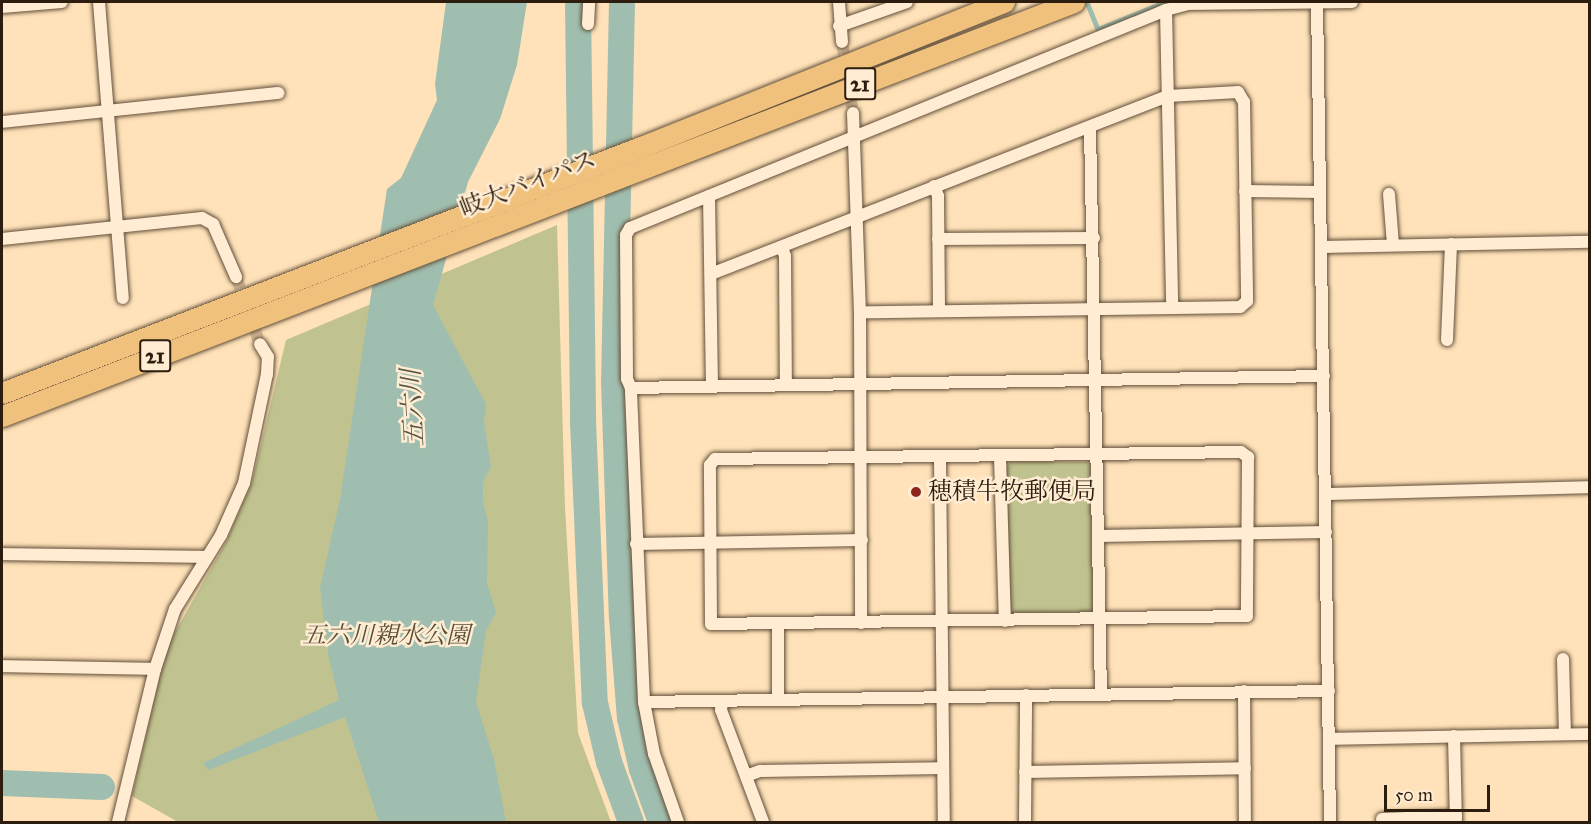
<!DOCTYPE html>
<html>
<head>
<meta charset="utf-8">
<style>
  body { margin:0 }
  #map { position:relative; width:1591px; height:824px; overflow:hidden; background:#ffe2b9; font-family:"IM FELL Great Primer","Noto Serif JP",serif }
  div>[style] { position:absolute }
  .green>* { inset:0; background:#c0c38f }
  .water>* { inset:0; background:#a0beaf }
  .stream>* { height:4.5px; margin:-2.25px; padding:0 2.25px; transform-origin:2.25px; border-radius:2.25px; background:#a0beaf }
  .river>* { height:26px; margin:-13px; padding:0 13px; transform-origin:13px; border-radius:13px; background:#a0beaf }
  .minor-tunnel>* { height:12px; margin-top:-6px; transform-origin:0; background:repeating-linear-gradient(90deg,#d5bb97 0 12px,transparent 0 18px) }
  .roads { filter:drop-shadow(0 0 2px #614e39) drop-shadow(0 0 2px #614e39) }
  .minor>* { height:12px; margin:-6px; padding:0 6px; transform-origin:6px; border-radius:6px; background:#ffecd2 }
  .trunk>* { height:21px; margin:-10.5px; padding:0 10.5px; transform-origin:10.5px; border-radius:10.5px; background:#f0c17c }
  .dots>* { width:16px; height:16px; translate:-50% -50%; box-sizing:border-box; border:3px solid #ffecd2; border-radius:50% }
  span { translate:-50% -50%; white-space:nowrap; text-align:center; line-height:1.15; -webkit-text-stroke:5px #ffecd2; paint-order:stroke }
  .shield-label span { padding:2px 4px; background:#ffecd2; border:2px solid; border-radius:4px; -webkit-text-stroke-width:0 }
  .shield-label { font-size:22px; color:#2c1d0e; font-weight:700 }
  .street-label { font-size:24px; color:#2c1d0e }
  .poi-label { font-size:24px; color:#2c1d0e }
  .left { translate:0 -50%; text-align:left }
  .park-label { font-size:24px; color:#584f35; font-style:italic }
  .water-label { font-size:26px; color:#555546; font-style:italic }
  .frame { position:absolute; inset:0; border:3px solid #2c1d0e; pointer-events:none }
  .scale { position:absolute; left:1384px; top:785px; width:106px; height:27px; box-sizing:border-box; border:3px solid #2c1d0e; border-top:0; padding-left:8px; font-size:18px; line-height:21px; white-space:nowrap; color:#2c1d0e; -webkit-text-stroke:4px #ffecd2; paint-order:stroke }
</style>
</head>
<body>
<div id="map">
  <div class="green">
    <div style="clip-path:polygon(557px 225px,565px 507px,578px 733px,611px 822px,178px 822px,132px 796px,166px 648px,226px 542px,252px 482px,286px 340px)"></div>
    <div style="clip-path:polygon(1011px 461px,1087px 462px,1091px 467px,1094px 609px,1090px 612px,1013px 613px,1009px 605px,1006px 468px)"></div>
  </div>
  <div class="water">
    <div style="clip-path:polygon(446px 2px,527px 2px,517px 65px,500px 119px,468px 182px,433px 305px,486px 404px,484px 422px,491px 466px,483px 482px,483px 501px,488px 521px,487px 583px,496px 612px,486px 631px,476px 702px,494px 759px,506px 822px,379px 822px,345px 717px,208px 770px,203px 763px,339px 700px,329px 659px,320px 588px,340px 499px,387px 189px,401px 178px,437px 100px,435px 84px)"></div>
  </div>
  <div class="stream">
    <div style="left:1087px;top:2px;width:29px;rotate:68deg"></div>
    <div style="left:1098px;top:29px;width:72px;rotate:-21.9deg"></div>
  </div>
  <div class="river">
    <div style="left:578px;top:2px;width:420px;rotate:89.3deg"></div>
    <div style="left:583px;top:422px;width:281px;rotate:87.6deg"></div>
    <div style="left:595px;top:703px;width:61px;rotate:76.7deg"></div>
    <div style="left:609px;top:762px;width:64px;rotate:69.9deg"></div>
    <div style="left:622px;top:2px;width:379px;rotate:91.2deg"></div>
    <div style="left:614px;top:381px;width:236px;rotate:88.1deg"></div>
    <div style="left:622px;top:617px;width:101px;rotate:85.5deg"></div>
    <div style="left:630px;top:718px;width:52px;rotate:76.8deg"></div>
    <div style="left:642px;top:769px;width:56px;rotate:70.3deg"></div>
    <div style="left:2px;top:783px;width:100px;rotate:2.3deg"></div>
  </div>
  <div class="minor-tunnel">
    <div style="left:842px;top:42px;width:72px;rotate:81.2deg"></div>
    <div style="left:236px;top:277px;width:71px;rotate:70.3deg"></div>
  </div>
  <div class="roads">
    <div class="minor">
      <div style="left:99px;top:2px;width:297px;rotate:85.4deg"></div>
      <div style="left:839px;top:2px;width:40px;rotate:85.7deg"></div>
      <div style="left:1317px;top:2px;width:820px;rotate:89.09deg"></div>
      <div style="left:2px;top:7px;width:60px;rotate:-4.8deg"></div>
      <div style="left:1166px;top:10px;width:297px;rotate:88.8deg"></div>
      <div style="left:588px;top:24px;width:22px;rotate:-87deg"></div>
      <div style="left:839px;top:26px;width:72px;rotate:-19.4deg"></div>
      <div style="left:853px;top:113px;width:199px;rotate:88deg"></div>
      <div style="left:860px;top:312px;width:311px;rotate:89.8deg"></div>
      <div style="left:2px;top:122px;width:278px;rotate:-6deg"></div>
      <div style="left:1090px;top:127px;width:566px;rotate:88.89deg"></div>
      <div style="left:934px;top:186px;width:11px;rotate:68deg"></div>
      <div style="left:938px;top:196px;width:115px;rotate:89.5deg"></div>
      <div style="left:1245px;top:191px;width:75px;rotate:0.8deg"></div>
      <div style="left:1389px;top:194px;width:51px;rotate:85.5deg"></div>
      <div style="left:709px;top:196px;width:190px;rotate:89.1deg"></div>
      <div style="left:2px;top:239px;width:201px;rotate:-6deg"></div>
      <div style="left:202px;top:218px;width:13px;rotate:29deg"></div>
      <div style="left:213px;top:224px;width:58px;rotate:66.5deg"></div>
      <div style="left:938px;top:239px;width:156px;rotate:-0.4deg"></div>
      <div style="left:782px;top:247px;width:9px;rotate:72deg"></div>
      <div style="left:785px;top:256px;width:129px;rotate:89.6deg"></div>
      <div style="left:1321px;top:247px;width:269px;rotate:-1.1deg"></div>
      <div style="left:711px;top:274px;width:490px;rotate:-21.3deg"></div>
      <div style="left:1168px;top:96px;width:70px;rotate:-3.3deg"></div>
      <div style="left:1238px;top:92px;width:12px;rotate:59deg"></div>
      <div style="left:1244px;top:102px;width:199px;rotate:89.1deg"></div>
      <div style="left:1247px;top:301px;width:9px;rotate:139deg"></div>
      <div style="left:1240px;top:307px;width:380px;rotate:179.2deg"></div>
      <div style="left:1447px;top:340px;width:96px;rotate:-87.6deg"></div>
      <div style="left:631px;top:388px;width:693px;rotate:-0.99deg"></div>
      <div style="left:1241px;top:452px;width:9px;rotate:36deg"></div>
      <div style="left:1248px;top:457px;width:159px;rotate:90.4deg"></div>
      <div style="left:1247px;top:616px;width:536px;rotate:179.14deg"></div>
      <div style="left:711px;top:624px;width:159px;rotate:-90.4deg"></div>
      <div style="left:710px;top:465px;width:8px;rotate:-50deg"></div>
      <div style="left:715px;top:459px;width:526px;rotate:-0.76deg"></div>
      <div style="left:1000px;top:457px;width:164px;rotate:88.3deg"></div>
      <div style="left:940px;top:458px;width:364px;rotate:89.4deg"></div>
      <div style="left:1325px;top:494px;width:265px;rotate:-1.5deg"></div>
      <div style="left:1099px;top:536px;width:227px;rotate:-1deg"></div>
      <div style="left:636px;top:544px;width:226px;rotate:-1deg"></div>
      <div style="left:2px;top:554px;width:205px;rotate:0.8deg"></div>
      <div style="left:1563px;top:659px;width:75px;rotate:88.5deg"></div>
      <div style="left:2px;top:666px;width:153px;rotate:1.1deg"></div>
      <div style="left:1244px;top:691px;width:131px;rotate:89.6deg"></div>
      <div style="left:778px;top:700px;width:76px;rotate:-90deg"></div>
      <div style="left:722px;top:701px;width:9px;rotate:96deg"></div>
      <div style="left:721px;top:710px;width:120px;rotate:69.4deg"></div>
      <div style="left:644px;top:702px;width:685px;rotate:-0.92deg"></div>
      <div style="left:1454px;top:736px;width:86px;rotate:88.7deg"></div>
      <div style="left:1329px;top:739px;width:261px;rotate:-1.1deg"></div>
      <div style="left:1025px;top:772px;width:220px;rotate:-1deg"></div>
      <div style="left:746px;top:776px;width:15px;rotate:-20deg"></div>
      <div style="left:760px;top:771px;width:183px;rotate:-0.9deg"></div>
      <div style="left:1382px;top:819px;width:74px;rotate:-2.3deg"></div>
      <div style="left:118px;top:822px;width:157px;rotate:-76.4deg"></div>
      <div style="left:155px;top:669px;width:63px;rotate:-71.6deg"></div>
      <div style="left:175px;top:609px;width:87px;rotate:-58.1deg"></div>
      <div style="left:221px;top:535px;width:57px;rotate:-66.1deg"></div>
      <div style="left:244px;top:483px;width:111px;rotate:-78.1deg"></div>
      <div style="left:267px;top:374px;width:17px;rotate:-87deg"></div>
      <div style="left:268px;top:357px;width:15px;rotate:-122deg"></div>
      <div style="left:678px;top:822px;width:72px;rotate:-109.4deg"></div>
      <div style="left:654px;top:754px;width:53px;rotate:-100.9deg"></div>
      <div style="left:644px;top:702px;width:314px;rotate:-92.4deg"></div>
      <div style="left:631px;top:388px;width:10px;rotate:-114deg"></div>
      <div style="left:627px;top:379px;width:144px;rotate:-90.4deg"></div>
      <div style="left:626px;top:235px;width:8px;rotate:-60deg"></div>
      <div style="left:630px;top:228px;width:579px;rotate:-22.13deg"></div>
      <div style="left:1166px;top:10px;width:23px;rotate:-15deg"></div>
      <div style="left:1188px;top:4px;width:164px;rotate:-0.7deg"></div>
      <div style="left:1025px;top:822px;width:127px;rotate:-89.5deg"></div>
    </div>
    <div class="trunk">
      <div style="left:2px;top:393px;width:685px;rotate:-21.06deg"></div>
      <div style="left:641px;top:147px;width:391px;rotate:-21.8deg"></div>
      <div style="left:2px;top:416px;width:1149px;rotate:-21.12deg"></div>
    </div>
  </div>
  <div class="dots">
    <div style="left:916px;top:492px;background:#8f2418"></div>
  </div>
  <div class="shield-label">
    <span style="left:860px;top:84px">21</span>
    <span style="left:155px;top:356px">21</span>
  </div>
  <div class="street-label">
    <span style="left:528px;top:184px;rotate:-21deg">岐大バイパス</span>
  </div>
  <div class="poi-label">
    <span class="left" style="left:928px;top:492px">穂積牛牧郵便局</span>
  </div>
  <div class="park-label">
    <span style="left:386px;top:636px">五六川親水公園</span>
  </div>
  <div class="water-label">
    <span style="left:413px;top:408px;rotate:-93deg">五六川</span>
  </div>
  <div class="frame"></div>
  <div class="scale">50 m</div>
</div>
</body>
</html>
